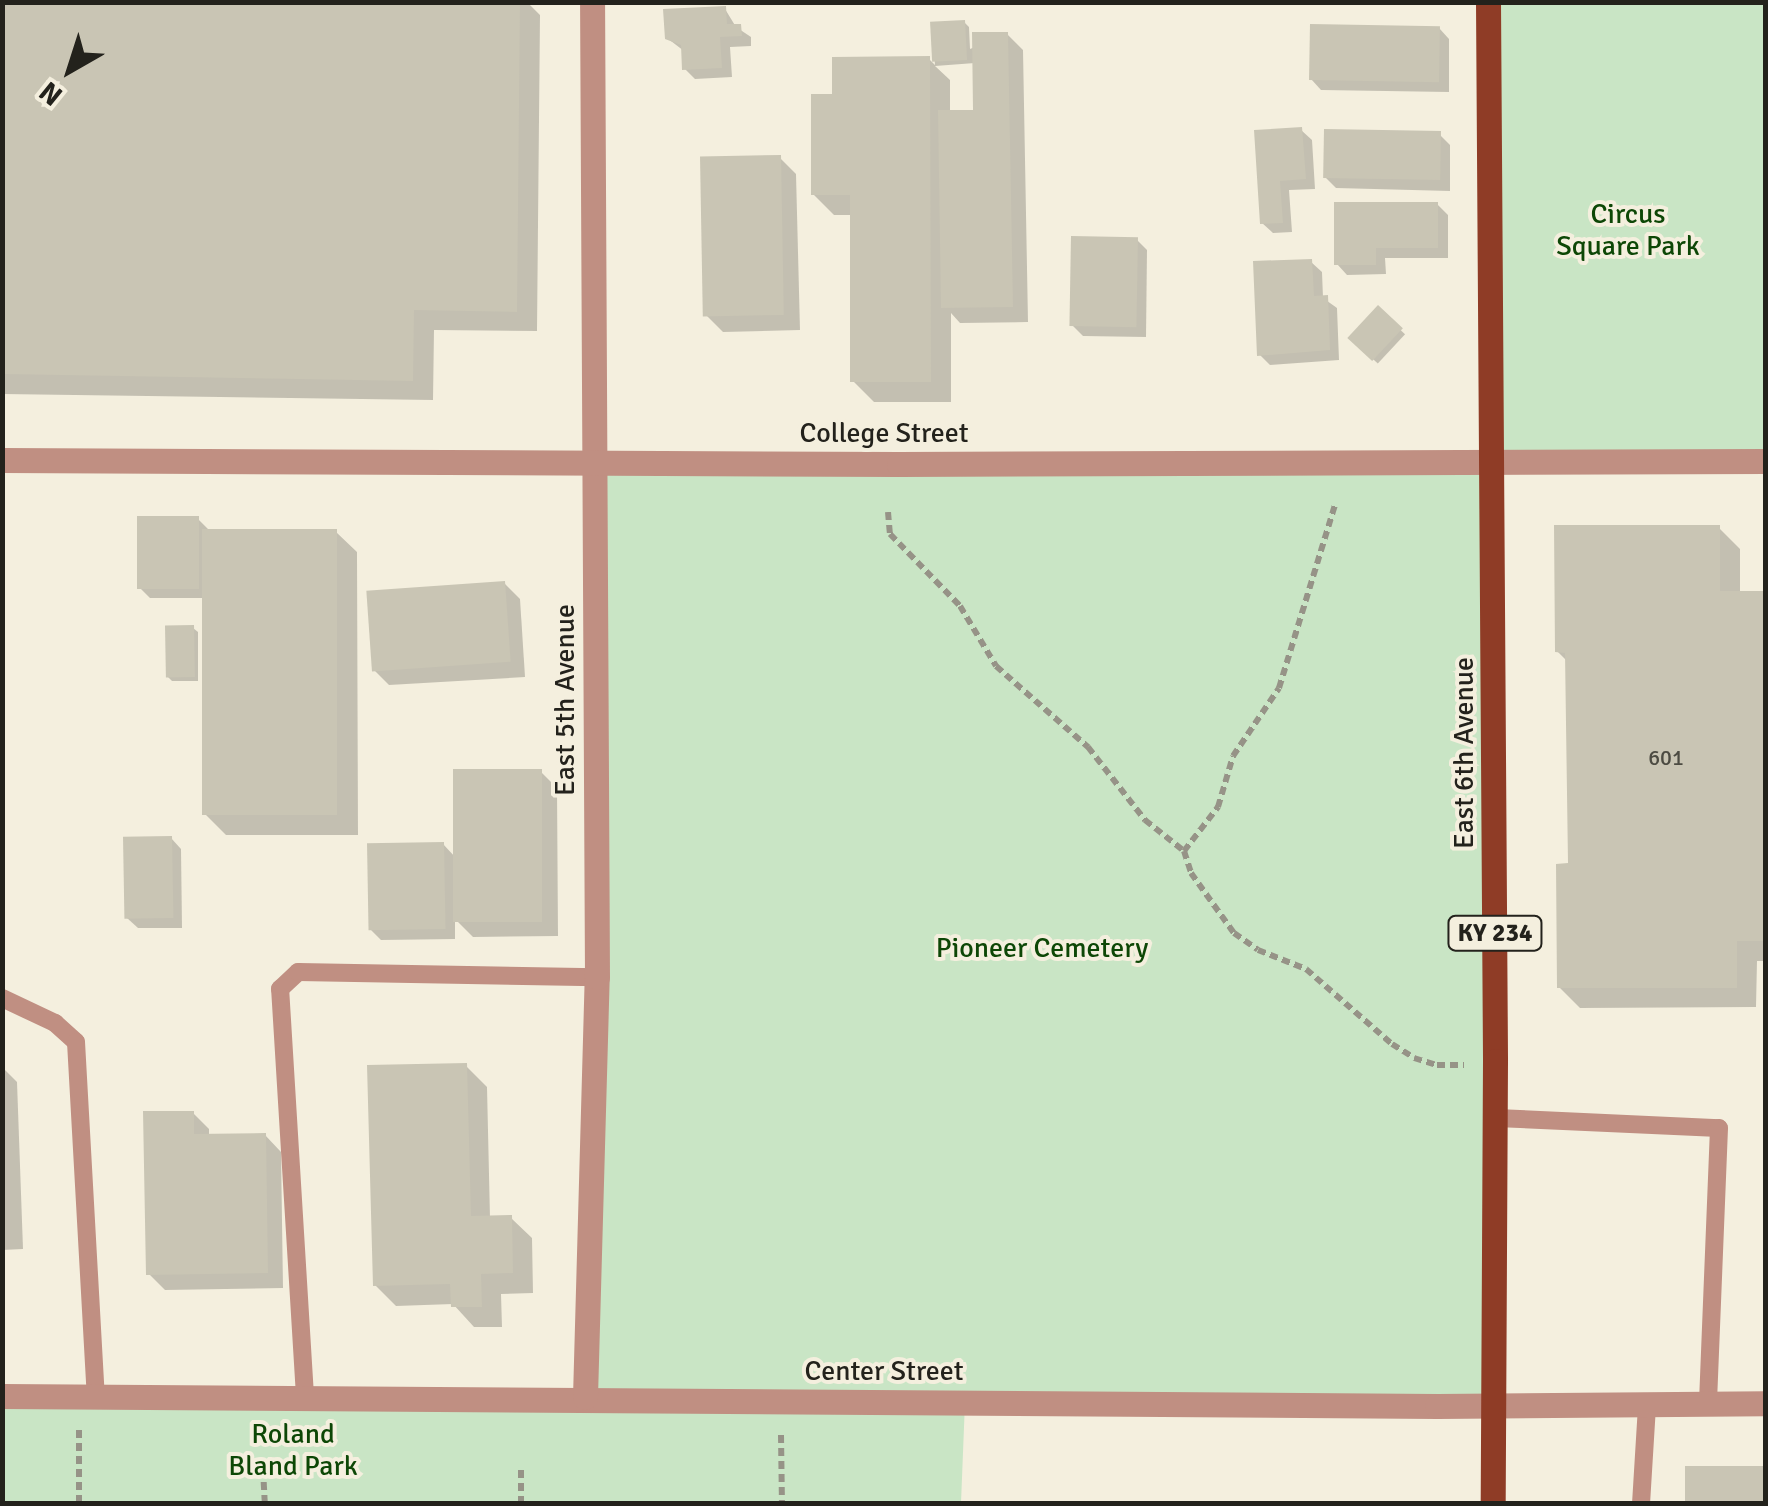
<!DOCTYPE html>
<html>
<head>
<meta charset="utf-8">
<style>
  body { margin:0 }
  #map { position:relative; width:1768px; height:1506px; overflow:hidden; background:#f4efde; font-family:Signika,sans-serif }
  div>[style] { position:absolute }
  .green>* { inset:0; background:#c9e5c5 }
  .shadow>* { inset:0; background:#0003; transform-origin:0 0 }
  .building>* { inset:0; background:#c9c5b4; transform-origin:0 0 }
  .path>* { height:6px; margin-top:-3px; transform-origin:0; background:repeating-linear-gradient(90deg,#969387 0 8px,transparent 0 13px) }
  .service>* { height:18px; margin:-9px; padding:0 9px; transform-origin:9px; border-radius:9px; background:#c08f82 }
  .minor>* { height:25px; margin:-12.5px; padding:0 12.5px; transform-origin:12.5px; border-radius:12.5px; background:#c08f82 }
  .tertiary>* { height:25px; margin:-12.5px; padding:0 12.5px; transform-origin:12.5px; border-radius:12.5px; background:#c08f82 }
  .primary>* { height:25px; margin:-12.5px; padding:0 12.5px; transform-origin:12.5px; border-radius:12.5px; background:#8f3c26 }
  span { translate:-50% -50%; white-space:nowrap; text-align:center; line-height:1.15; -webkit-text-stroke:8px #f4efde; paint-order:stroke }
  .number-label { font-size:22px; color:#4c4b42 }
  .number-label span { -webkit-text-stroke-width:0 }
  .shield-label span { padding:2px 8px; background:#f4efde; border:2px solid; border-radius:8px; -webkit-text-stroke-width:0 }
  .shield-label { font-size:25px; color:#23221c; font-weight:700 }
  .park-label { font-size:28px; color:#0d4706 }
  .street-label { font-size:28px; color:#23221c }
  .frame { position:absolute; inset:0; border:5px solid #23221c; pointer-events:none }
  .north { position:absolute; left:20px; top:20px; width:100px; height:100px; -webkit-text-stroke:8px #f4efde; paint-order:stroke; rotate:219deg; font-size:28px; font-weight:700; line-height:40px; text-align:center; color:#23221c }
  .north::after { content:''; display:block; margin:auto; width:35px; height:45px; background:#23221c; clip-path:polygon(50% 0,100% 100%,50% 72%,0 100%) }
</style>
</head>
<body>
<div id="map">
  <div class="green">
    <div style="clip-path:polygon(1489px 3px,1765px 3px,1765px 458px,1494px 461px,1496px 1412px,965px 1402px,961px 1503px,3px 1504px,3px 1396px,585px 1397px,593px 460px,1492px 461px)"></div>
  </div>
  <div class="shadow">
    <div style="clip-path:polygon(2px 2px,527px 2px,540px 15px,537px 331px,434px 330px,433px 400px,2px 394px)"></div>
    <div style="clip-path:polygon(725px 9px,736px 27px,751px 37px,751px 46px,730px 47px,732px 77px,695px 79px,685px 69px,684px 51px,667px 38px)"></div>
    <div style="clip-path:polygon(evenodd,964px 22px,969px 27px,970px 49px,1007px 34px,1023px 50px,1028px 322px,960px 323px,951px 313px,951px 402px,874px 402px,853px 381px,852px 215px,834px 215px,813px 194px,834px 96px,929px 59px,935px 65px,932px 24px,964px 22px,975px 63px,976px 112px,950px 112px,950px 80px,935px 66px,975px 63px)"></div>
    <div style="clip-path:polygon(1439px 28px,1449px 39px,1449px 92px,1321px 90px,1311px 79px)"></div>
    <div style="clip-path:polygon(1301px 130px,1312px 140px,1315px 189px,1289px 190px,1292px 232px,1273px 233px,1262px 223px)"></div>
    <div style="clip-path:polygon(1440px 135px,1450px 145px,1450px 191px,1336px 188px,1325px 177px)"></div>
    <div style="clip-path:polygon(780px 158px,796px 174px,800px 330px,723px 332px,707px 316px)"></div>
    <div style="clip-path:polygon(1437px 204px,1448px 215px,1448px 258px,1385px 258px,1386px 274px,1347px 275px,1337px 264px)"></div>
    <div style="clip-path:polygon(1137px 240px,1147px 250px,1146px 337px,1083px 336px,1072px 325px)"></div>
    <div style="clip-path:polygon(1311px 262px,1322px 272px,1323px 298px,1337px 308px,1339px 360px,1270px 365px,1260px 355px)"></div>
    <div style="left:1378px;top:309px;width:37px;height:40px;rotate:43deg"></div>
    <div style="clip-path:polygon(198px 519px,208px 529px,336px 532px,357px 552px,358px 835px,226px 835px,205px 814px,204px 598px,150px 598px,140px 588px)"></div>
    <div style="clip-path:polygon(1719px 528px,1740px 549px,1740px 594px,1766px 594px,1766px 961px,1757px 961px,1756px 1007px,1580px 1008px,1559px 987px,1570px 866px,1568px 662px,1557px 651px)"></div>
    <div style="clip-path:polygon(504px 583px,520px 599px,525px 677px,389px 685px,373px 669px)"></div>
    <div style="clip-path:polygon(193px 628px,198px 632px,198px 681px,172px 681px,168px 677px)"></div>
    <div style="clip-path:polygon(541px 772px,557px 788px,558px 936px,473px 937px,455px 919px,455px 939px,381px 940px,371px 930px,443px 844px,456px 858px)"></div>
    <div style="clip-path:polygon(171px 838px,181px 849px,182px 928px,138px 928px,127px 918px)"></div>
    <div style="clip-path:polygon(466px 1066px,487px 1087px,490px 1218px,511px 1218px,532px 1238px,533px 1293px,501px 1294px,502px 1327px,474px 1327px,453px 1304px,396px 1306px,375px 1285px)"></div>
    <div style="clip-path:polygon(2px 1067px,17px 1082px,23px 1249px,2px 1250px)"></div>
    <div style="clip-path:polygon(193px 1113px,209px 1129px,209px 1136px,265px 1135px,281px 1152px,283px 1288px,165px 1290px,149px 1274px)"></div>
  </div>
  <div class="building">
    <div style="clip-path:polygon(2px 2px,520px 2px,517px 312px,414px 310px,413px 381px,2px 374px)"></div>
    <div style="clip-path:polygon(726px 6px,727px 24px,741px 24px,742px 36px,720px 37px,722px 68px,682px 70px,681px 45px,665px 39px,663px 9px)"></div>
    <div style="left:965px;top:20px;width:40px;height:35px;rotate:87deg"></div>
    <div style="left:1310px;top:24px;width:130px;height:56px;rotate:1deg"></div>
    <div style="clip-path:polygon(972px 32px,1008px 32px,1013px 307px,941px 308px,938px 110px,973px 110px)"></div>
    <div style="clip-path:polygon(930px 56px,931px 382px,850px 382px,850px 195px,811px 195px,811px 94px,832px 94px,832px 57px)"></div>
    <div style="clip-path:polygon(1302px 127px,1306px 179px,1280px 181px,1283px 223px,1260px 224px,1254px 130px)"></div>
    <div style="left:1324px;top:129px;width:117px;height:49px;rotate:1deg"></div>
    <div style="left:781px;top:155px;width:160px;height:81px;rotate:89deg"></div>
    <div style="clip-path:polygon(1334px 202px,1438px 202px,1438px 248px,1376px 248px,1376px 265px,1334px 265px)"></div>
    <div style="left:1071px;top:236px;width:67px;height:90px;rotate:1deg"></div>
    <div style="clip-path:polygon(1312px 259px,1314px 296px,1328px 295px,1330px 350px,1257px 356px,1253px 261px)"></div>
    <div style="left:1378px;top:305px;width:34px;height:45px;rotate:43deg"></div>
    <div style="left:137px;top:516px;width:62px;height:73px"></div>
    <div style="clip-path:polygon(1554px 525px,1720px 525px,1720px 591px,1766px 591px,1766px 941px,1737px 941px,1737px 988px,1557px 988px,1556px 864px,1568px 863px,1565px 653px,1555px 652px)"></div>
    <div style="left:202px;top:529px;width:135px;height:286px"></div>
    <div style="left:505px;top:581px;width:81px;height:139px;rotate:86deg"></div>
    <div style="left:194px;top:625px;width:52px;height:29px;rotate:89deg"></div>
    <div style="left:453px;top:769px;width:89px;height:153px"></div>
    <div style="left:172px;top:836px;width:82px;height:49px;rotate:89deg"></div>
    <div style="left:444px;top:842px;width:87px;height:77px;rotate:89deg"></div>
    <div style="clip-path:polygon(467px 1063px,471px 1216px,512px 1215px,513px 1273px,481px 1274px,482px 1307px,451px 1307px,450px 1284px,373px 1286px,367px 1065px)"></div>
    <div style="clip-path:polygon(143px 1111px,194px 1111px,194px 1134px,266px 1133px,268px 1273px,146px 1275px)"></div>
    <div style="left:1766px;top:1466px;width:38px;height:81px;rotate:90deg"></div>
  </div>
  <div class="path">
    <div style="left:888px;top:512px;width:22px;rotate:85deg"></div>
    <div style="left:890px;top:534px;width:100px;rotate:45.8deg"></div>
    <div style="left:960px;top:606px;width:70px;rotate:59deg"></div>
    <div style="left:996px;top:666px;width:123px;rotate:41.4deg"></div>
    <div style="left:1088px;top:747px;width:93px;rotate:52deg"></div>
    <div style="left:1145px;top:820px;width:50px;rotate:38.5deg"></div>
    <div style="left:1184px;top:851px;width:23px;rotate:72deg"></div>
    <div style="left:1191px;top:873px;width:74px;rotate:54.4deg"></div>
    <div style="left:1234px;top:933px;width:29px;rotate:35deg"></div>
    <div style="left:1258px;top:950px;width:52px;rotate:21.6deg"></div>
    <div style="left:1306px;top:969px;width:114px;rotate:41.1deg"></div>
    <div style="left:1392px;top:1044px;width:26px;rotate:32deg"></div>
    <div style="left:1414px;top:1058px;width:24px;rotate:17deg"></div>
    <div style="left:1437px;top:1065px;width:27px"></div>
    <div style="left:1184px;top:851px;width:56px;rotate:-52.3deg"></div>
    <div style="left:1218px;top:807px;width:53px;rotate:-73.6deg"></div>
    <div style="left:1233px;top:756px;width:82px;rotate:-55.9deg"></div>
    <div style="left:1279px;top:688px;width:191px;rotate:-73deg"></div>
    <div style="left:79px;top:1430px;width:74px;rotate:90deg"></div>
    <div style="left:781px;top:1435px;width:69px;rotate:89.2deg"></div>
    <div style="left:263px;top:1469px;width:35px;rotate:87deg"></div>
    <div style="left:521px;top:1504px;width:36px;rotate:-90deg"></div>
  </div>
  <div class="service">
    <div style="left:2px;top:998px;width:59px;rotate:25.3deg"></div>
    <div style="left:55px;top:1023px;width:28px;rotate:42deg"></div>
    <div style="left:76px;top:1042px;width:355px;rotate:86.8deg"></div>
    <div style="left:1496px;top:1118px;width:223px;rotate:2.6deg"></div>
    <div style="left:1719px;top:1128px;width:276px;rotate:92.3deg"></div>
    <div style="left:305px;top:1396px;width:408px;rotate:-93.5deg"></div>
    <div style="left:280px;top:989px;width:25px;rotate:-43deg"></div>
    <div style="left:298px;top:972px;width:299px;rotate:1deg"></div>
    <div style="left:1641px;top:1504px;width:99px;rotate:-86.5deg"></div>
  </div>
  <div class="minor">
    <div style="left:2px;top:1396px;width:1435px;rotate:0.4deg"></div>
    <div style="left:1437px;top:1406px;width:329px;rotate:-0.5deg"></div>
    <div style="left:585px;top:1397px;width:420px;rotate:-88.4deg"></div>
    <div style="left:597px;top:977px;width:975px;rotate:-90.29deg"></div>
  </div>
  <div class="tertiary">
    <div style="left:2px;top:460px;width:897px;rotate:0.26deg"></div>
    <div style="left:899px;top:464px;width:867px;rotate:-0.2deg"></div>
  </div>
  <div class="primary">
    <div style="left:1488px;top:2px;width:1059px;rotate:89.62deg"></div>
    <div style="left:1495px;top:1061px;width:443px;rotate:90.3deg"></div>
  </div>
  <div class="number-label">
    <span style="left:1666px;top:758px">601</span>
  </div>
  <div class="shield-label">
    <span style="left:1495px;top:933px">KY 234</span>
  </div>
  <div class="park-label">
    <span style="left:1628px;top:230px">Circus<br>Square Park</span>
    <span style="left:1042px;top:948px">Pioneer Cemetery</span>
    <span style="left:293px;top:1450px">Roland<br>Bland Park</span>
  </div>
  <div class="street-label">
    <span style="left:884px;top:433px">College Street</span>
    <span style="left:565px;top:700px;rotate:-90deg">East 5th Avenue</span>
    <span style="left:1464px;top:753px;rotate:-90deg">East 6th Avenue</span>
    <span style="left:884px;top:1371px">Center Street</span>
  </div>
  <div class="frame"></div>
  <div class="north">N</div>
</div>
</body>
</html>
